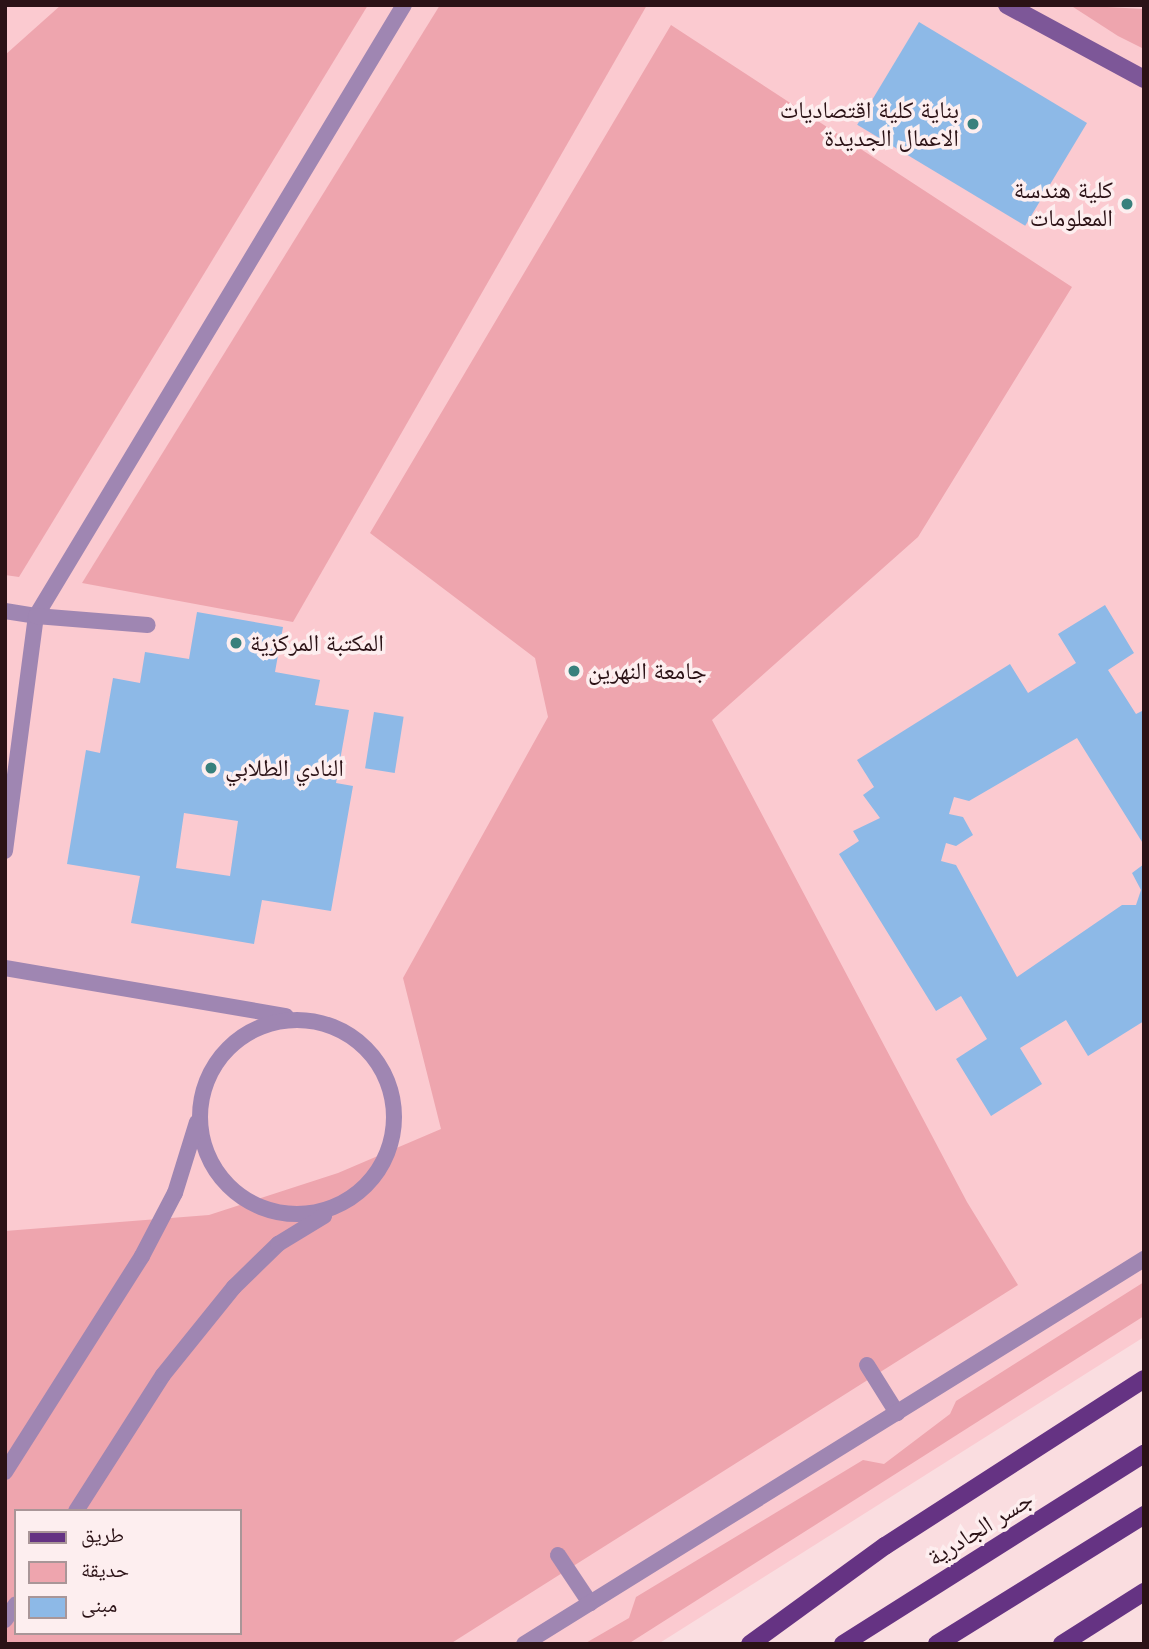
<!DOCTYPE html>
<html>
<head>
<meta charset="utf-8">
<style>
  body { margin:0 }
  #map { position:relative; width:1149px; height:1649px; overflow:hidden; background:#fadde0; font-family:Helvetica,"Noto Naskh Arabic",sans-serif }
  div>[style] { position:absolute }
  .built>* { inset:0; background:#fbcad0 }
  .green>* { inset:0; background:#eea5ae }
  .building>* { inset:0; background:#8db9e7; transform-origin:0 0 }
  .lane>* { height:16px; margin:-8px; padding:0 8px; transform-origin:8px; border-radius:8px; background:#9f86b2 }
  .lane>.ring { margin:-8px; padding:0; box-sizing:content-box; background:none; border:16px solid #9f86b2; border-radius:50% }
  .secondary>* { height:18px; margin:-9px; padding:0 9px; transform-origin:9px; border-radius:9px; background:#7d5798 }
  .primary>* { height:18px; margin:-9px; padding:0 9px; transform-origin:9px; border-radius:9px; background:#653383 }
  .dots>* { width:19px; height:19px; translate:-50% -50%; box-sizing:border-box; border:4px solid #fdeeef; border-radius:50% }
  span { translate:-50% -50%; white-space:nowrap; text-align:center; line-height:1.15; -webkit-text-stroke:7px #fdeeef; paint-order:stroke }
  .poi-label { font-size:24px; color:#2b1216 }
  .right { translate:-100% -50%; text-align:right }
  .left { translate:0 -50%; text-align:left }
  .street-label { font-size:24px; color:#2b1216 }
  .frame { position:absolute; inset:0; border:7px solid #2b1216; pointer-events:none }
  .legend { position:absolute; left:14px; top:1509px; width:228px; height:126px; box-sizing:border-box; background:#fdeeef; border:2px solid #a99698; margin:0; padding:9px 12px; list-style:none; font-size:21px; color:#2b1216 }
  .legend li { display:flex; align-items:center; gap:14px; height:35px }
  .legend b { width:35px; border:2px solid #a99698 }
</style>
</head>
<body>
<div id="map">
  <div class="built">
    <div style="clip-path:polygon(evenodd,5px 5px,1144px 5px,1144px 1337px,658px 1644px,5px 1644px,5px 5px,16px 1511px,240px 1511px,240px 1633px,16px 1633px,16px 1511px)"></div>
  </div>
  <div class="green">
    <div style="clip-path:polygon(61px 5px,368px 5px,19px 577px,5px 575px,5px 55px)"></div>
    <div style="clip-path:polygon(440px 5px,647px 5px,293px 622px,82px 583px)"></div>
    <div style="clip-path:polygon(1070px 5px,1144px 9px,1144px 49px,1118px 36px)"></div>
    <div style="clip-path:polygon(evenodd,671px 25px,1072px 287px,918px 537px,712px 720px,967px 1202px,1018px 1285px,450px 1644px,5px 1644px,5px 1231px,209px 1215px,338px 1173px,441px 1129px,403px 978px,548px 717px,535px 658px,370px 533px,671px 25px,16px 1511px,240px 1511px,240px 1633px,16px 1633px,16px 1511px)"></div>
    <div style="clip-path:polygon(1144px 1282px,1144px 1316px,628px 1644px,584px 1644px,629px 1618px,636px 1597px,863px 1460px,884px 1464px,950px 1414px,956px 1401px)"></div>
  </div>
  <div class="building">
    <div style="left:919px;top:22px;width:196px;height:120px;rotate:31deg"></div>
    <div style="clip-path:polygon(1105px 605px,1134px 653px,1108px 670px,1136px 714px,1144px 710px,1144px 845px,1077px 738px,969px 801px,954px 797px,949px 814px,963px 817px,973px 835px,956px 846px,946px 843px,941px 861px,956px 865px,1017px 977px,1122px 905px,1136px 905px,1141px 890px,1132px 873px,1144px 864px,1144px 1021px,1088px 1056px,1066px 1020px,1020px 1048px,1042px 1084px,991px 1116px,956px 1059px,987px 1039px,961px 996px,936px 1011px,839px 854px,859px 841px,853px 831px,880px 818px,863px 795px,874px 787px,857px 760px,1010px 664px,1028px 693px,1076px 663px,1058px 634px)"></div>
    <div style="clip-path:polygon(evenodd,197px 612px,283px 627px,275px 672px,320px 680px,315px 705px,349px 710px,336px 783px,353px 786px,331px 911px,262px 900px,254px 944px,131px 923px,140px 876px,67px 864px,86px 750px,100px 753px,113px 678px,140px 683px,145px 652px,189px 659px,197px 612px,184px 813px,238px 821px,230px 876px,176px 868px,184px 813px)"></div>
    <div style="left:374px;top:712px;width:30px;height:57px;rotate:9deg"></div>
  </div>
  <div class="lane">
    <div style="left:5px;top:611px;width:31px;rotate:9deg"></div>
    <div style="left:36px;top:616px;width:713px;rotate:-58.94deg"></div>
    <div style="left:5px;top:851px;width:237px;rotate:-82.5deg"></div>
    <div style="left:36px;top:616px;width:112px;rotate:4.6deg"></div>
    <div style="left:5px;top:968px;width:285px;rotate:9.7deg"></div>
    <div class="ring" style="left:200px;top:1020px;width:178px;height:178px"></div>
    <div style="left:867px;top:1365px;width:57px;rotate:58deg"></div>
    <div style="left:5px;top:1472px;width:256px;rotate:-57.6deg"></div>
    <div style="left:142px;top:1256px;width:71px;rotate:-62.4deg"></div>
    <div style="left:175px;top:1193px;width:74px;rotate:-72.8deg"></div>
    <div style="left:76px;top:1511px;width:161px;rotate:-57.4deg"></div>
    <div style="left:163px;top:1375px;width:113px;rotate:-51.1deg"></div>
    <div style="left:234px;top:1287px;width:62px;rotate:-44.3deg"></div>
    <div style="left:278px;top:1244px;width:54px;rotate:-31.3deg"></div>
    <div style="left:558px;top:1555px;width:58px;rotate:56.3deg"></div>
    <div style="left:5px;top:1620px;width:19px;rotate:-55deg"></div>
    <div style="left:524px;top:1644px;width:730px;rotate:-31.84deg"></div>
  </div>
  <div class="secondary">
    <div style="left:1007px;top:5px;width:156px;rotate:28.4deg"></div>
  </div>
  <div class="primary">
    <div style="left:750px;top:1644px;width:167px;rotate:-36deg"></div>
    <div style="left:885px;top:1546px;width:308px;rotate:-32.8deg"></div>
    <div style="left:843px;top:1644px;width:356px;rotate:-32.3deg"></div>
    <div style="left:937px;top:1644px;width:244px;rotate:-31.9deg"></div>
    <div style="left:1062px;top:1644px;width:97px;rotate:-32.4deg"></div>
  </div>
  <div class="dots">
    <div style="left:973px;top:124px;background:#38807c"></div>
    <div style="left:1127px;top:204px;background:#38807c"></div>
    <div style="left:236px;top:643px;background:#38807c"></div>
    <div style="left:574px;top:671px;background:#38807c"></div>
    <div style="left:211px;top:768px;background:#38807c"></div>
  </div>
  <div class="poi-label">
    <span class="right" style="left:959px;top:124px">بناية كلية اقتصاديات<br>الاعمال الجديدة</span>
    <span class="right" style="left:1113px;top:204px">كلية هندسة<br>المعلومات</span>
    <span class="left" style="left:250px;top:643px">المكتبة المركزية</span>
    <span class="left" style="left:588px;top:671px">جامعة النهرين</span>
    <span class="left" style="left:225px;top:768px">النادي الطلابي</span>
  </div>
  <div class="street-label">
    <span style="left:980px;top:1528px;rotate:-32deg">جسر الجادرية</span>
  </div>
  <div class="frame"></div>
  <ul class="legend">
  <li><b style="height:9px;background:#653383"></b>طريق</li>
  <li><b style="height:19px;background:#eea5ae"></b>حديقة</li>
  <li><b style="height:19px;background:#8db9e7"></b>مبنى</li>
  </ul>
</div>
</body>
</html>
